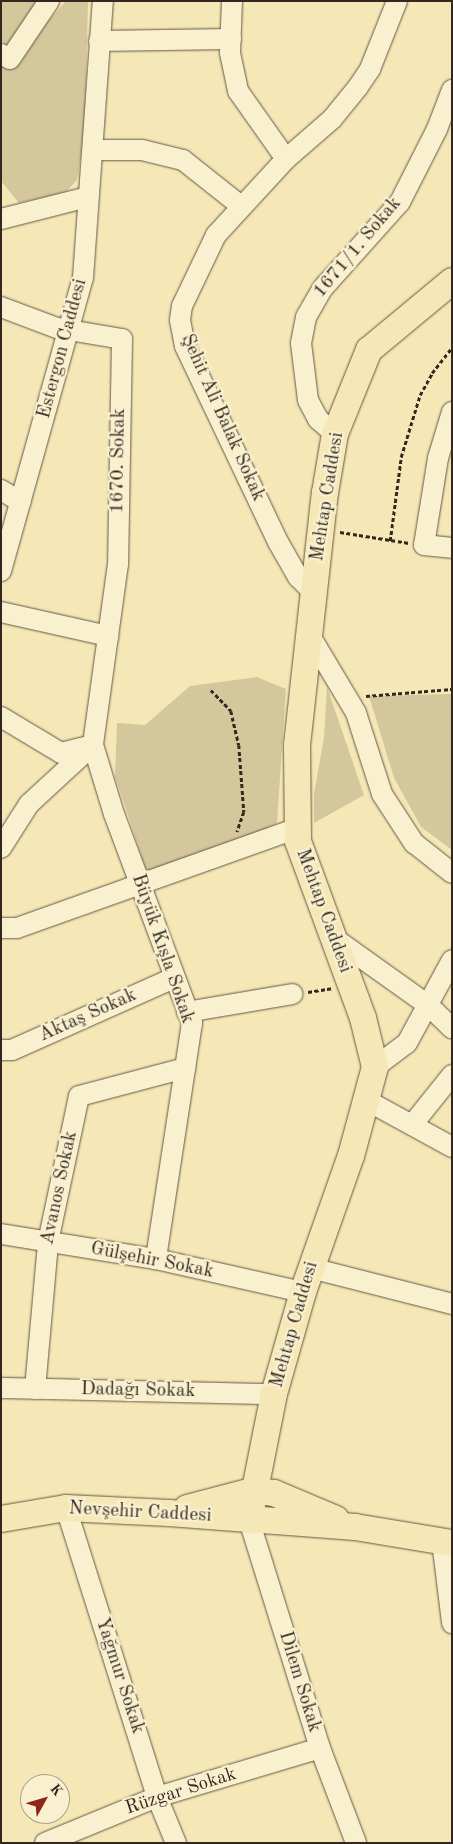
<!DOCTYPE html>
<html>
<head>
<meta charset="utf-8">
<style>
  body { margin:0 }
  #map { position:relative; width:453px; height:1844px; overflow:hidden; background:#f6e8b6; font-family:"Old Standard TT",serif }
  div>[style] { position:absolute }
  .green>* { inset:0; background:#d5c79c }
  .path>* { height:2.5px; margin-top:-1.25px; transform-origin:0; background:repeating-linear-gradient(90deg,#342720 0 4px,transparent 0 6.5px) }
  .roads { filter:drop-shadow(0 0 1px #645746) drop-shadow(0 0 1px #645746) }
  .minor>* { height:20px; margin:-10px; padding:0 10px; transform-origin:10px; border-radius:10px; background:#f9f0d0 }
  .major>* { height:26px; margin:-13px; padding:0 13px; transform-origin:13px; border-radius:13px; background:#f6e8b6 }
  span { translate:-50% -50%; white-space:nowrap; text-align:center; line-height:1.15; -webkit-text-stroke:4.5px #f9f0d0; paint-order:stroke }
  .street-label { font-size:19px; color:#342720 }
  .frame { position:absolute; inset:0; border:2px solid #342720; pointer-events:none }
  .north { position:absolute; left:20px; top:1774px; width:50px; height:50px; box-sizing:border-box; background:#f9f0d0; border:1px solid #aaa08a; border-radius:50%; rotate:51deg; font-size:14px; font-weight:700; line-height:20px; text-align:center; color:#342720 }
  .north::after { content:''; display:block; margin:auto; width:18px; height:22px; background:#8f2418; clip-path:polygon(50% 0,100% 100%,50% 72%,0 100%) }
</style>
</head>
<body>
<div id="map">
  <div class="green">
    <div style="clip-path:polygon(1px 1px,43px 1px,9px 46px,1px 41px)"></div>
    <div style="clip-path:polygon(66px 1px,88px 1px,85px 133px,77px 180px,66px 192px,19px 203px,1px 181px,1px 62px,13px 69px,33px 38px)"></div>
    <div style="clip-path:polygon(257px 677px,286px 689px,277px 823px,231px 850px,148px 876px,115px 776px,117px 723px,145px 725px,190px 686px)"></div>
    <div style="clip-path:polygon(327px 687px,364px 795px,314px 823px,314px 794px,324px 737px)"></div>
    <div style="clip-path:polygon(452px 694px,452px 850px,421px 827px,394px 778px,369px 696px)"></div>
  </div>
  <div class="path">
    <div style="left:340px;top:532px;width:70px;rotate:9.1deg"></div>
    <div style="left:390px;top:541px;width:85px;rotate:-82.5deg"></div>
    <div style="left:401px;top:457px;width:65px;rotate:-73deg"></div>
    <div style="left:420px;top:395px;width:25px;rotate:-61deg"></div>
    <div style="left:432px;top:373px;width:33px;rotate:-52deg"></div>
    <div style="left:211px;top:690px;width:29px;rotate:46deg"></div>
    <div style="left:231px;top:711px;width:35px;rotate:77deg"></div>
    <div style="left:239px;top:745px;width:67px;rotate:85.7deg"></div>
    <div style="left:244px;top:812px;width:21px;rotate:109deg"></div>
    <div style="left:366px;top:696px;width:86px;rotate:-4.7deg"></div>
    <div style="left:308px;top:992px;width:24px;rotate:-9deg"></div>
  </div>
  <div class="roads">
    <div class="minor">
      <div style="left:232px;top:1px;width:52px;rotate:92.2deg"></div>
      <div style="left:230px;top:53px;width:39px;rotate:78deg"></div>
      <div style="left:238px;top:91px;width:83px;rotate:54.8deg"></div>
      <div style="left:99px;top:41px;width:132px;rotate:-0.9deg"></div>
      <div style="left:1px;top:54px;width:10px;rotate:29deg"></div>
      <div style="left:10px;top:59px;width:70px;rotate:-56.1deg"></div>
      <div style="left:93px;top:150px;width:49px"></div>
      <div style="left:142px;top:150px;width:42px;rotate:13.7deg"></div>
      <div style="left:183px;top:160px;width:74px;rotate:38.4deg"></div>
      <div style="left:1px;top:219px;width:90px;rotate:-14.2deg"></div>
      <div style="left:1px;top:307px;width:60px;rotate:20.6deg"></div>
      <div style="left:57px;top:328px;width:66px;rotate:9.6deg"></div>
      <div style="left:122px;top:339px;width:225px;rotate:91deg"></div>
      <div style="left:118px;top:564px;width:183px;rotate:97.9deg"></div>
      <div style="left:93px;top:745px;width:87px;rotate:137.3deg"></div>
      <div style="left:29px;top:804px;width:52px;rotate:122.5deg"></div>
      <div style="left:452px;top:412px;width:48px;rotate:106.9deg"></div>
      <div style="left:438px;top:458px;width:88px;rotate:99.1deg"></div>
      <div style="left:424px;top:545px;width:28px;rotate:6deg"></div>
      <div style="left:335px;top:434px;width:23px;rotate:-139deg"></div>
      <div style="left:318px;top:419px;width:21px;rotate:-118deg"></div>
      <div style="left:308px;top:400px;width:57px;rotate:-97deg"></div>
      <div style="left:301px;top:343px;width:26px;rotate:-79deg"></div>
      <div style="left:306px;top:317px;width:32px;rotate:-60deg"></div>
      <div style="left:322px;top:289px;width:117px;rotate:-48.1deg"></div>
      <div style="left:400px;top:202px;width:82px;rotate:-63.1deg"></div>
      <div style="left:437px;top:129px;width:42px;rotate:-69deg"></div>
      <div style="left:1px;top:490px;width:23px;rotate:31deg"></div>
      <div style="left:1px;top:571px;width:304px;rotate:-74.4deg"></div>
      <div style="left:83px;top:278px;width:278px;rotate:-85.9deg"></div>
      <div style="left:315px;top:594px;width:24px;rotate:-135deg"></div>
      <div style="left:298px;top:577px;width:40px;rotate:-119.7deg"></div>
      <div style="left:278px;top:542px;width:217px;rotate:-115.4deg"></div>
      <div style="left:185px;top:346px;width:26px;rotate:-101deg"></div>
      <div style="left:180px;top:320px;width:14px;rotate:-82deg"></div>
      <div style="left:182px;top:306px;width:79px;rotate:-64.4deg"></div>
      <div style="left:216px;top:235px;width:103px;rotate:-47.4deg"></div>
      <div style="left:286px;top:159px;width:61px;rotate:-41deg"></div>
      <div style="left:332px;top:119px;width:41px;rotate:-50.9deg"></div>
      <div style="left:358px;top:87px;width:22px;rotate:-56deg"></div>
      <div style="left:370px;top:69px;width:73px;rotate:-68.3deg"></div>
      <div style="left:1px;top:612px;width:110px;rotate:12.6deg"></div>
      <div style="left:310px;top:636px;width:90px;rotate:59.1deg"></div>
      <div style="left:356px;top:713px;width:85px;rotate:72.2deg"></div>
      <div style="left:382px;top:794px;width:59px;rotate:56.9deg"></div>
      <div style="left:414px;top:843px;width:48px;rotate:38.3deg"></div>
      <div style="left:1px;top:717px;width:70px;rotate:31deg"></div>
      <div style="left:61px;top:753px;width:33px;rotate:-14deg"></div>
      <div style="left:93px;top:745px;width:72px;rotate:73.1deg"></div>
      <div style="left:114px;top:814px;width:223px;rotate:69.5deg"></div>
      <div style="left:192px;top:1023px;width:239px;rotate:98.7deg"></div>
      <div style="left:1px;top:928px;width:16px"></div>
      <div style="left:17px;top:928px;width:298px;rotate:-19.6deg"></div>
      <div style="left:331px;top:936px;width:120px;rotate:35.5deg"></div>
      <div style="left:429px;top:1006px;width:32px;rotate:44deg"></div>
      <div style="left:187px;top:1012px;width:107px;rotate:-9.7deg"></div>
      <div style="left:1px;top:1050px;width:11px"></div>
      <div style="left:12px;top:1050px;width:177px;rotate:-24deg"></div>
      <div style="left:375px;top:1067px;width:40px;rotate:-37deg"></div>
      <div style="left:407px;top:1043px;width:94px;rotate:-61.5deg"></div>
      <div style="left:366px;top:1100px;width:98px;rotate:28.7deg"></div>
      <div style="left:412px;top:1125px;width:64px;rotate:-51.3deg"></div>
      <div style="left:1px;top:1234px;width:157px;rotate:9.2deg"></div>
      <div style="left:156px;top:1259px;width:151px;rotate:12.7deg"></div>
      <div style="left:311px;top:1268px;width:146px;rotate:14.3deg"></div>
      <div style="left:1px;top:1388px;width:273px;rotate:1.3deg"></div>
      <div style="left:35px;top:1389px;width:148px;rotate:-84.9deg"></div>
      <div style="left:48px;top:1242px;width:149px;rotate:-78deg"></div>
      <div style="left:79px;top:1096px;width:110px;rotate:-14.8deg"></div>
      <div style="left:66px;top:1508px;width:303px;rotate:72.5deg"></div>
      <div style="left:157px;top:1797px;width:50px;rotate:67.6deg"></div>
      <div style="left:249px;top:1520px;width:239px;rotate:72.7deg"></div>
      <div style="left:320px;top:1748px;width:102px;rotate:69.2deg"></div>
      <div style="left:442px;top:1541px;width:83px;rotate:83deg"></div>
      <div style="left:45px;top:1843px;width:121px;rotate:-22.3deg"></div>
      <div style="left:157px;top:1797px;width:170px;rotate:-16.7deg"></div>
    </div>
    <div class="major">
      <div style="left:187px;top:1508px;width:67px;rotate:-14.7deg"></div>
      <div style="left:252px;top:1491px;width:22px;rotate:5deg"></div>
      <div style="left:274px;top:1493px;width:67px;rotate:22.8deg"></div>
      <div style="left:1px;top:1519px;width:66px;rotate:-9.6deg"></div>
      <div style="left:66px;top:1508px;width:103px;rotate:2.8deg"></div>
      <div style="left:169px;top:1513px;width:187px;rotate:4.3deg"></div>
      <div style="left:355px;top:1527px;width:98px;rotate:9.4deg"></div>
      <div style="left:249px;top:1520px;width:128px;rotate:-78.8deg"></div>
      <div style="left:274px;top:1394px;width:106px;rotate:-74.1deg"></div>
      <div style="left:303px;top:1292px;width:144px;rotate:-70.6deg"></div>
      <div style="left:351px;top:1156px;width:92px;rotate:-74.9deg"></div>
      <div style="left:375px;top:1067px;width:50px;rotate:-103.8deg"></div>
      <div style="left:363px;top:1018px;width:189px;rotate:-110.2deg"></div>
      <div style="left:298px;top:841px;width:96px;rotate:-90.6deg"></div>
      <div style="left:297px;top:745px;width:254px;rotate:-83.7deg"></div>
      <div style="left:325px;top:493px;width:60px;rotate:-80.4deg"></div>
      <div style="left:335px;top:434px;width:91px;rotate:-68deg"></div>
      <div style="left:369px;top:350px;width:108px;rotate:-39.7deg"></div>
    </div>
  </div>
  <div class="street-label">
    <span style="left:358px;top:248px;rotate:-50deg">1671/1. Sokak</span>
    <span style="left:63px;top:349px;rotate:-75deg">Estergon Caddesi</span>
    <span style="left:222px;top:418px;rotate:66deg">Şehit Ali Balak Sokak</span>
    <span style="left:119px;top:461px;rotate:-89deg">1670. Sokak</span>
    <span style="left:328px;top:497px;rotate:-81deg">Mehtap Caddesi</span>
    <span style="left:323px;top:911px;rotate:70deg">Mehtap Caddesi</span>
    <span style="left:162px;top:949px;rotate:71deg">Büyük Kışla Sokak</span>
    <span style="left:88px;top:1016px;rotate:-24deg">Aktaş Sokak</span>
    <span style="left:60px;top:1188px;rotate:-78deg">Avanos Sokak</span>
    <span style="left:152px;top:1261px;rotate:11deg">Gülşehir Sokak</span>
    <span style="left:295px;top:1325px;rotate:-74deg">Mehtap Caddesi</span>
    <span style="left:138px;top:1391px;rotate:1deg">Dadağı Sokak</span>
    <span style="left:140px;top:1513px;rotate:3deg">Nevşehir Caddesi</span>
    <span style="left:119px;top:1676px;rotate:72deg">Yağmur Sokak</span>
    <span style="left:299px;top:1682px;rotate:73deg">Dilem Sokak</span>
    <span style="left:181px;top:1792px;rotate:-18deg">Rüzgar Sokak</span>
  </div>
  <div class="frame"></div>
  <div class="north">K</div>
</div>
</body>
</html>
